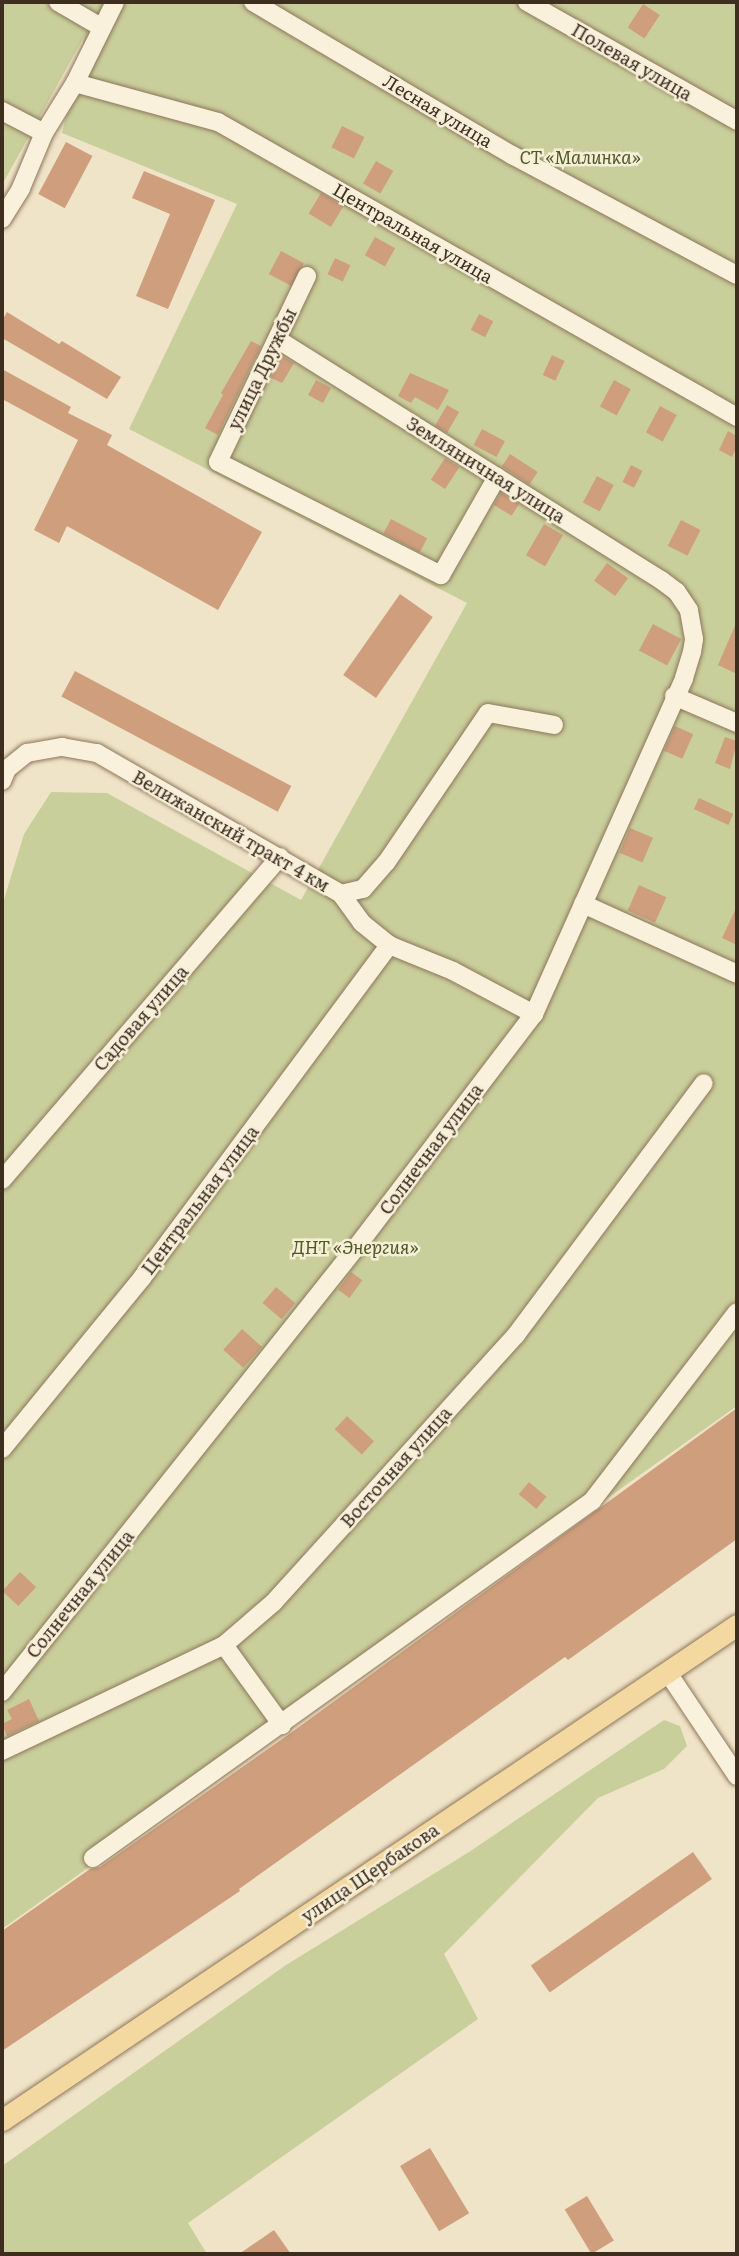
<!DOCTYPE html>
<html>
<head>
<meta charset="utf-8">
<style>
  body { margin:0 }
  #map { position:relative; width:739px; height:2256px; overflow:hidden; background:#f0e4c8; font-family:Literata,serif }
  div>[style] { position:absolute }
  .green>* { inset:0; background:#c9cf9b }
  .building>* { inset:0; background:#cf9f7d; transform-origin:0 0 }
  .roads { filter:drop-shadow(0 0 2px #8d765c) drop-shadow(0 0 2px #8d765c) }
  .minor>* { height:18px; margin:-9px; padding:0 9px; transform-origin:9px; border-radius:9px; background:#faf1dc }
  .major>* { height:21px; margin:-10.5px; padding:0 10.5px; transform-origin:10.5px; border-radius:10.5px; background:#f3d9a0 }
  span { translate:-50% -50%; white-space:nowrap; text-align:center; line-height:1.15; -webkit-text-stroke:5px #f7eed8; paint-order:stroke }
  .street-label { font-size:18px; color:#3d2e20 }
  .park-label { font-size:18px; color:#4d5a26; font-style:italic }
  .frame { position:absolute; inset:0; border:4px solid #3d2e20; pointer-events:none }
</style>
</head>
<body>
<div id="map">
  <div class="green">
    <div style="clip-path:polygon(2px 2px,737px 2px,737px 1406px,2px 1929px,2px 906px,24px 834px,51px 792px,107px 793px,301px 900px,467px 603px,129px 429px,237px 204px,62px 133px,85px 35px,2px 185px)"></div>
    <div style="clip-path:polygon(664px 1720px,680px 1726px,687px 1746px,664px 1769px,598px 1798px,444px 1954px,478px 2019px,188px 2223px,207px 2254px,3px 2254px,2px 2166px,286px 1965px,469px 1852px)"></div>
  </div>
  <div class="building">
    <div style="left:643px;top:4px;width:20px;height:28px;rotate:33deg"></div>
    <div style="left:342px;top:126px;width:25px;height:24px;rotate:26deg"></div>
    <div style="left:66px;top:142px;width:30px;height:59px;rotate:28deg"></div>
    <div style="left:376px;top:161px;width:20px;height:26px;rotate:30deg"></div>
    <div style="clip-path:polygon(144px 171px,215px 200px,168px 309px,136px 296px,170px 214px,132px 198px)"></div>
    <div style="left:321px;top:193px;width:26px;height:24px;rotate:31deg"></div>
    <div style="left:375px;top:237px;width:23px;height:21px;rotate:29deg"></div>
    <div style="left:281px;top:251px;width:26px;height:26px;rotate:28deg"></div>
    <div style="left:335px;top:258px;width:17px;height:18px;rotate:25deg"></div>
    <div style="clip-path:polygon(7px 312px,59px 344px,62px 341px,121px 377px,107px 399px,2px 338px,2px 321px)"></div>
    <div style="left:479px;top:314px;width:16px;height:18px;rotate:27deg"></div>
    <div style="clip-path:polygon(251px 341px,261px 346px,218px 435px,205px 428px,223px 395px,221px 393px)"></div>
    <div style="left:552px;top:355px;width:14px;height:22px;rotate:25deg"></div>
    <div style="clip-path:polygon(282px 356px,294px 363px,282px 383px,271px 378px)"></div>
    <div style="clip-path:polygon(2px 369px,71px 407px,68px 413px,112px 435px,107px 445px,262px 532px,218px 610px,67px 526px,59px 543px,34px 530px,78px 440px,2px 399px)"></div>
    <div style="clip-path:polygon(410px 373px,449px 390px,438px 410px,415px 397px,411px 403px,398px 396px)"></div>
    <div style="left:316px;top:380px;width:17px;height:17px;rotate:28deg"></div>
    <div style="left:614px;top:380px;width:19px;height:30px;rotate:28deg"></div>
    <div style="left:447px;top:405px;width:14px;height:24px;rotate:30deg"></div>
    <div style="left:660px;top:406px;width:19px;height:30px;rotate:28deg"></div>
    <div style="left:482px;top:429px;width:26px;height:18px;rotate:28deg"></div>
    <div style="clip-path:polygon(728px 431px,737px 436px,737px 447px,732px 457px,719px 450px)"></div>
    <div style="left:510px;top:454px;width:33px;height:15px;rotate:33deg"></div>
    <div style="left:445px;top:458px;width:17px;height:26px;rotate:33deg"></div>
    <div style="left:631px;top:465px;width:13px;height:19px;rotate:27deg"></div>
    <div style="left:597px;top:476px;width:19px;height:30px;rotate:28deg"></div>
    <div style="left:501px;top:493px;width:21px;height:14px;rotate:31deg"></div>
    <div style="left:391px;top:519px;width:41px;height:16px;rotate:28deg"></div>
    <div style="left:681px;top:520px;width:22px;height:29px;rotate:27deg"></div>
    <div style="left:544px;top:524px;width:22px;height:36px;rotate:30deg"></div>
    <div style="left:607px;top:563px;width:26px;height:22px;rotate:36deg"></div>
    <div style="left:400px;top:594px;width:40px;height:99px;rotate:35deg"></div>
    <div style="clip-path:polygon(737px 621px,737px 674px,718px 665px)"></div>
    <div style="left:653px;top:624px;width:32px;height:30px;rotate:28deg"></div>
    <div style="left:75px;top:671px;width:245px;height:29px;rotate:28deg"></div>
    <div style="left:675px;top:726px;width:20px;height:27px;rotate:24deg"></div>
    <div style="clip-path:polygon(725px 737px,737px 741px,730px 769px,715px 763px)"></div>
    <div style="left:699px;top:798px;width:38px;height:12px;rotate:25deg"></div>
    <div style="left:630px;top:828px;width:25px;height:27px;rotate:23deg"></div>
    <div style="left:639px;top:885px;width:30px;height:28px;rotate:24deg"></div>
    <div style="clip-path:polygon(737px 906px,737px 945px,722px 938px)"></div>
    <div style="left:351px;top:1272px;width:14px;height:22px;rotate:36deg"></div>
    <div style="left:276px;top:1287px;width:25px;height:21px;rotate:40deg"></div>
    <div style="left:242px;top:1329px;width:27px;height:28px;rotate:42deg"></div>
    <div style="clip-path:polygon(737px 1408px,737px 1539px,568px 1660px,565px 1657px,239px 1889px,240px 1891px,2px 2051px,2px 1931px,90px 1869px,100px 1867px,288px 1735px)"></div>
    <div style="left:347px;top:1416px;width:37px;height:18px;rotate:43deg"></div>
    <div style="left:529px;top:1482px;width:23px;height:16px;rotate:40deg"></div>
    <div style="left:20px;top:1572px;width:22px;height:26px;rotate:43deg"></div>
    <div style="clip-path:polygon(29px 1699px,39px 1721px,7px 1736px,2px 1724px,12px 1719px,7px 1710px)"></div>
    <div style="left:693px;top:1852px;width:33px;height:198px;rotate:55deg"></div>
    <div style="left:430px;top:2148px;width:76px;height:35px;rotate:59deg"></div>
    <div style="left:587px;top:2196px;width:52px;height:26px;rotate:59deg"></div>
    <div style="clip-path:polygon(274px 2230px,291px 2254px,239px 2254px)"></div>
  </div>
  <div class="roads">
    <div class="minor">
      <div style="left:58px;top:2px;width:50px;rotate:30.2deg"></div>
      <div style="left:253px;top:2px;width:301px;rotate:30.6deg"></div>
      <div style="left:512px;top:155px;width:255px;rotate:28.1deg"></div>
      <div style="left:527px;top:2px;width:241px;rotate:29.5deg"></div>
      <div style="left:75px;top:83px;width:148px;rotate:15.3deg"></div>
      <div style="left:218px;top:122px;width:597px;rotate:29.61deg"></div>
      <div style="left:2px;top:111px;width:47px;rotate:27.6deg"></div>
      <div style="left:2px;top:219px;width:36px;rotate:-58deg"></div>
      <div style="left:21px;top:188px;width:60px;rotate:-67.3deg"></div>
      <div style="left:44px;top:133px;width:59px;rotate:-58.2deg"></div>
      <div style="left:75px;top:83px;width:90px;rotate:-63.7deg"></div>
      <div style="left:307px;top:276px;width:206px;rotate:115.6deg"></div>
      <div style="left:218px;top:462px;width:250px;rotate:26.9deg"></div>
      <div style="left:441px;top:575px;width:113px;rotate:-60.3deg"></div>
      <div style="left:674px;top:696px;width:69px;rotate:23.2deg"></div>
      <div style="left:2px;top:781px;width:13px;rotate:-67deg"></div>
      <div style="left:7px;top:769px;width:26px;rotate:-39deg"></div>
      <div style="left:27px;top:753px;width:36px;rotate:-10deg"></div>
      <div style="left:62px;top:747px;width:36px;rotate:10deg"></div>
      <div style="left:97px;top:753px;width:282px;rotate:30deg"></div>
      <div style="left:341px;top:894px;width:23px;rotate:-13deg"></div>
      <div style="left:363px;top:889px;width:35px;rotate:-49deg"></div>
      <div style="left:386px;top:863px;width:181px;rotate:-55.8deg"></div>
      <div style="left:488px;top:713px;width:67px;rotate:10.3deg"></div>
      <div style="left:341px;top:894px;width:36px;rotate:54deg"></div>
      <div style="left:362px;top:923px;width:35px;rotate:39deg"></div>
      <div style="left:389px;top:945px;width:69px;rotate:22.1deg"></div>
      <div style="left:453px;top:971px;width:92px;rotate:28deg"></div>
      <div style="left:583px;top:904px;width:169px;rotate:24.4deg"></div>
      <div style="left:2px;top:1180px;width:426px;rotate:-49.3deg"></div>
      <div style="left:2px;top:1449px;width:221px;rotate:-50.7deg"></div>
      <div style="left:142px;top:1278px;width:415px;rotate:-53.4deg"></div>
      <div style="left:224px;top:1645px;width:99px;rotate:54.1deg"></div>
      <div style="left:668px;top:1673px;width:124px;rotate:56.2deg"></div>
      <div style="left:2px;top:1692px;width:571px;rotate:-51.47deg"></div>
      <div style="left:358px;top:1245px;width:290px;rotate:-52.7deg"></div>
      <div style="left:534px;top:1014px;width:368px;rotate:-65.9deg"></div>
      <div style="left:684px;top:678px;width:27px;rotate:-73deg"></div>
      <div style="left:692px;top:652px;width:13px;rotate:-81deg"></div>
      <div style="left:694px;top:639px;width:29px;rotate:-100deg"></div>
      <div style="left:689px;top:610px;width:22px;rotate:-124deg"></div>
      <div style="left:677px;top:592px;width:20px;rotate:-143deg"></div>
      <div style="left:661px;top:580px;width:453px;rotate:-147.9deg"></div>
      <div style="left:2px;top:1751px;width:246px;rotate:-25.5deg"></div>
      <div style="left:224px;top:1645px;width:65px;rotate:-40.6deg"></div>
      <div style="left:273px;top:1603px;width:362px;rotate:-47.8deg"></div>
      <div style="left:516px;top:1335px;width:314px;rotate:-53.3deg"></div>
      <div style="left:93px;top:1858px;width:614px;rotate:-35.58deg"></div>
      <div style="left:592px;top:1501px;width:238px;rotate:-52.5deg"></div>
    </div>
    <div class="major">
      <div style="left:2px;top:2120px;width:886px;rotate:-33.96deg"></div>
    </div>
  </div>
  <div class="street-label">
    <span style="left:632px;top:62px;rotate:30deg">Полевая улица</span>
    <span style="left:438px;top:111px;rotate:31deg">Лесная улица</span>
    <span style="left:413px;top:233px;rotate:30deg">Центральная улица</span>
    <span style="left:262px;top:369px;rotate:-64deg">улица Дружбы</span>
    <span style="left:486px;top:470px;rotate:32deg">Земляничная улица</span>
    <span style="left:231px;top:831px;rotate:30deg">Велижанский тракт 4 км</span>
    <span style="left:141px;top:1018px;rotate:-49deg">Садовая улица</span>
    <span style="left:431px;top:1149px;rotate:-53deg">Солнечная улица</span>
    <span style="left:200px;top:1200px;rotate:-53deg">Центральная улица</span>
    <span style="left:396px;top:1467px;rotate:-48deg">Восточная улица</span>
    <span style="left:80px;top:1594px;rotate:-51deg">Солнечная улица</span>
    <span style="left:370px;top:1873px;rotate:-34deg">улица Щербакова</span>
  </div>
  <div class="park-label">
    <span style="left:580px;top:157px">CТ «Малинка»</span>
    <span style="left:355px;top:1247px">ДНТ «Энергия»</span>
  </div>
  <div class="frame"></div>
</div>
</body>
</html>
